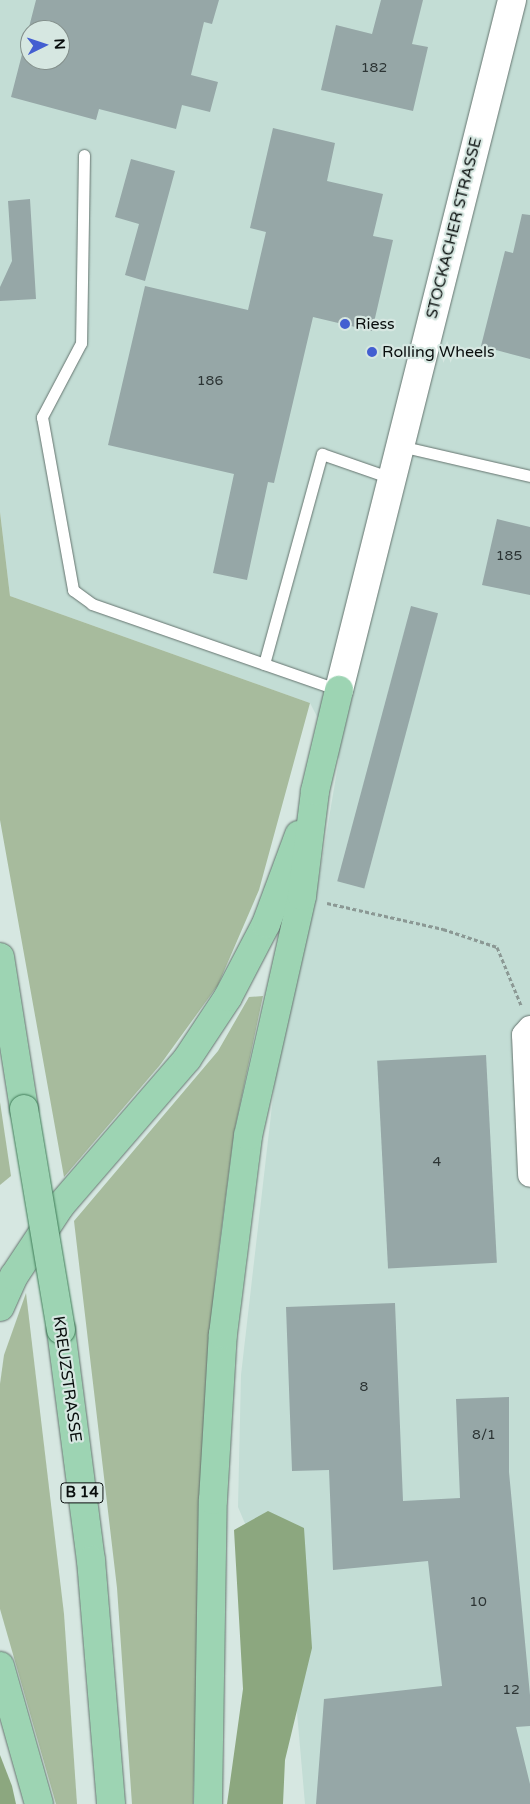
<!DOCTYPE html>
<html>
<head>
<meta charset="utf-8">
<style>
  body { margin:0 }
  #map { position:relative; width:530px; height:1804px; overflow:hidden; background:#d6e7e1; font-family:"Varela Round",sans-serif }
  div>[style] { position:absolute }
  .built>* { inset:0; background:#c3ddd5 }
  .green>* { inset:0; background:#a7bb9d }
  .forest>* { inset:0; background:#8ca77f }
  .building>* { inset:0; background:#96a7a7; transform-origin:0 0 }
  .path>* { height:3px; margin-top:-1.5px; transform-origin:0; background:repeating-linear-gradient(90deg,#8b9894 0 4px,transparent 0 6.5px) }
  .roads { filter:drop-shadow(0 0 1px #65746f) drop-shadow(0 0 1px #65746f) }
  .lane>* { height:11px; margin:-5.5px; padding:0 5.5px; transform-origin:5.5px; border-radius:5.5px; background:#fff }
  .street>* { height:24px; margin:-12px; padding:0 12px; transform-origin:12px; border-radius:12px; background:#fff }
  .secondary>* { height:28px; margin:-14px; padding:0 14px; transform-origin:14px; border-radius:14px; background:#fff }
  .primary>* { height:28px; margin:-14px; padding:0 14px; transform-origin:14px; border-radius:14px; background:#9dd4b3 }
  .bridges { filter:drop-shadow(0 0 1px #3f7c58) drop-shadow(0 0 1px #3f7c58) }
  .primary-bridge>* { height:28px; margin:-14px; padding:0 14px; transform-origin:14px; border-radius:14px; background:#9dd4b3 }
  .dots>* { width:14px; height:14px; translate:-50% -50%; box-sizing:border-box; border:2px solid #d6e7e1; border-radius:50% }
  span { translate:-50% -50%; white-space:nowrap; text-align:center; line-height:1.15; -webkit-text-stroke:4.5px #d6e7e1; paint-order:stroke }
  .number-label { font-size:14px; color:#2c3434 }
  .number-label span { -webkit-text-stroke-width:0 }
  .shield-label span { padding:1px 4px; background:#d6e7e1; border:1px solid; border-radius:4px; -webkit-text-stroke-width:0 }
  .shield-label { font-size:15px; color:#090e0d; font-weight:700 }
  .street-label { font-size:16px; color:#090e0d }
  .poi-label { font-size:16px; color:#090e0d }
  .left { translate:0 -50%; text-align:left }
  .north { position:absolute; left:20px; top:20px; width:50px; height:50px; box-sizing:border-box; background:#d6e7e1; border:1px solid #84908c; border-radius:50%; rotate:86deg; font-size:14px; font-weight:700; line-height:20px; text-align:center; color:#090e0d }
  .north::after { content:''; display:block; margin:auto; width:18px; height:22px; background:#435ed1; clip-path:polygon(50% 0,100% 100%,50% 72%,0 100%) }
</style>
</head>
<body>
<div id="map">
  <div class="built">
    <div style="clip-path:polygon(evenodd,0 0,530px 0,530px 1804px,305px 1804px,296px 1701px,277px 1599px,238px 1507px,241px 1375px,276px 1071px,315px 901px,339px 759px,310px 703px,10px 596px,0 512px,0 0,30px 30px,60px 30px,60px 60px,30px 60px,30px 30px)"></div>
  </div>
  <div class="green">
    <div style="clip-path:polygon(0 512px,10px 596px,310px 703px,259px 890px,218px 985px,160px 1065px,64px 1177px,0 820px)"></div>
    <div style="clip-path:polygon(263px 996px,234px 1133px,216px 1271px,205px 1409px,193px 1804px,132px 1804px,117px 1588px,74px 1221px,218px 1051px,249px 997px)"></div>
    <div style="clip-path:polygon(0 1102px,11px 1176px,0 1185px)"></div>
    <div style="clip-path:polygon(26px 1293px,64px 1614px,77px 1804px,56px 1804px,0 1609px,0 1384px,4px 1355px)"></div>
  </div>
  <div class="forest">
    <div style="clip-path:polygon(268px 1511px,304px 1528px,312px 1648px,285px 1760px,283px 1804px,227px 1804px,243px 1689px,234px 1530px)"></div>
    <div style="clip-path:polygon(0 1755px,12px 1786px,16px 1804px,0 1804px)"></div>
  </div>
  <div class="building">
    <div style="clip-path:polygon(evenodd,36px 0,219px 0,212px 24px,204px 22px,191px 75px,218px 82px,210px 112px,182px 105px,176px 129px,99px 109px,96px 120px,11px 97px,36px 0,30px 30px,60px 30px,60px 60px,30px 60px,30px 30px)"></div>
    <div style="clip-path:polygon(381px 0,423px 0,412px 44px,428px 47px,413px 111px,321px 90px,336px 25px,372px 34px)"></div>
    <div style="clip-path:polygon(273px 128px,335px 143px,327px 181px,383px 194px,373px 236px,393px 240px,372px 331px,313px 317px,274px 483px,268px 482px,247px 580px,213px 573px,234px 474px,108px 445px,145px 286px,248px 310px,266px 232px,250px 228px)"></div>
    <div style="clip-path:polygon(131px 159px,175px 171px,145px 281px,125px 275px,139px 224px,115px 217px)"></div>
    <div style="clip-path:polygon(30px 199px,36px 299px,0 301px,0 287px,12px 261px,8px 201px)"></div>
    <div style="clip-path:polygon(522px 214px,530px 215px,530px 359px,481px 346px,505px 251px,513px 253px)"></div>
    <div style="clip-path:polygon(497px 519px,530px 527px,530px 595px,482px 585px)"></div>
    <div style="left:411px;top:606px;width:28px;height:285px;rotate:15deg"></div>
    <div style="left:486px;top:1055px;width:208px;height:109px;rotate:87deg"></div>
    <div style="clip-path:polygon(395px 1303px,403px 1501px,460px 1498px,456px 1399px,509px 1397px,509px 1472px,530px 1695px,530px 1726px,516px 1727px,530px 1784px,530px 1804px,316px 1804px,324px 1699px,442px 1686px,428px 1561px,333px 1570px,329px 1470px,292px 1471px,286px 1307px)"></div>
  </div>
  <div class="path">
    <div style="left:327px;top:903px;width:119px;rotate:12.6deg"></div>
    <div style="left:443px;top:929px;width:57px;rotate:18.4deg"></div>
    <div style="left:497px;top:947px;width:63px;rotate:67.5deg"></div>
  </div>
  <div class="roads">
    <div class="lane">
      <div style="left:84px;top:155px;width:188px;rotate:90.9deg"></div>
      <div style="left:81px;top:343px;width:84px;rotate:117.8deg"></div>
      <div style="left:42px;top:417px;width:176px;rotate:79.8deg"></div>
      <div style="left:73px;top:590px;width:24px;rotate:36deg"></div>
      <div style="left:92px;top:604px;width:262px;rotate:19.2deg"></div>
      <div style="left:400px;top:446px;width:133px;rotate:13deg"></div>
      <div style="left:264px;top:664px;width:218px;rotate:-74.6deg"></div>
      <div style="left:322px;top:454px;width:73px;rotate:19.2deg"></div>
    </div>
    <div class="street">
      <div style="left:530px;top:1028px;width:9px;rotate:131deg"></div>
      <div style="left:524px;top:1035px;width:140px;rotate:87.5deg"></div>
    </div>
    <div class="secondary">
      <div style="left:339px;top:690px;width:711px;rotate:-75.92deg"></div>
    </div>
    <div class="primary">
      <div style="left:0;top:957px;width:154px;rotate:81deg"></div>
      <div style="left:0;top:1307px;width:34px;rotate:-66deg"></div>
      <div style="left:14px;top:1276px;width:85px;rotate:-56.5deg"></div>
      <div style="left:61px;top:1205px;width:193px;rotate:-49.2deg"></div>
      <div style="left:187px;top:1059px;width:74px;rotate:-56.5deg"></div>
      <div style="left:228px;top:997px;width:82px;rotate:-62.5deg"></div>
      <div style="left:266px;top:924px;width:95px;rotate:-69.7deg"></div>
      <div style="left:61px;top:1330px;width:232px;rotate:82.6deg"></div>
      <div style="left:91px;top:1560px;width:245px;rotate:85.3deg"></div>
      <div style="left:0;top:1666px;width:143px;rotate:74.2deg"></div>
      <div style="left:208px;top:1804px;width:304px;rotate:-89.1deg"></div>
      <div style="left:213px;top:1500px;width:166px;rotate:-86.6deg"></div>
      <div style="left:223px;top:1334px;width:200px;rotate:-82.8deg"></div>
      <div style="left:248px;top:1136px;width:246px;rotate:-77.3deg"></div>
      <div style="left:302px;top:896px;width:106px;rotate:-82.9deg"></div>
      <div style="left:315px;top:791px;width:104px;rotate:-76.6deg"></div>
    </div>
  </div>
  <div class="bridges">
    <div class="primary-bridge">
      <div style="left:24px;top:1109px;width:224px;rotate:80.5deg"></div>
    </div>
  </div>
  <div class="dots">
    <div style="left:345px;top:324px;background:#435ed1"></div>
    <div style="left:372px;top:352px;background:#435ed1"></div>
  </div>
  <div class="number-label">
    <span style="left:374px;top:68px">182</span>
    <span style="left:210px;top:381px">186</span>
    <span style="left:509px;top:556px">185</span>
    <span style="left:437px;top:1162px">4</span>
    <span style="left:364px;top:1387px">8</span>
    <span style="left:484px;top:1435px">8/1</span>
    <span style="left:478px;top:1602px">10</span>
    <span style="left:511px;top:1690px">12</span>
  </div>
  <div class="shield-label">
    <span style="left:82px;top:1493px">B 14</span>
  </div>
  <div class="street-label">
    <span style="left:454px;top:228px;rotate:-76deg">STOCKACHER STRASSE</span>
    <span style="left:67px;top:1379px;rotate:82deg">KREUZSTRASSE</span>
  </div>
  <div class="poi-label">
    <span class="left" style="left:355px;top:324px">Riess</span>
    <span class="left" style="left:382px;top:352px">Rolling Wheels</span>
  </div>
  <div class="north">N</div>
</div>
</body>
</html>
